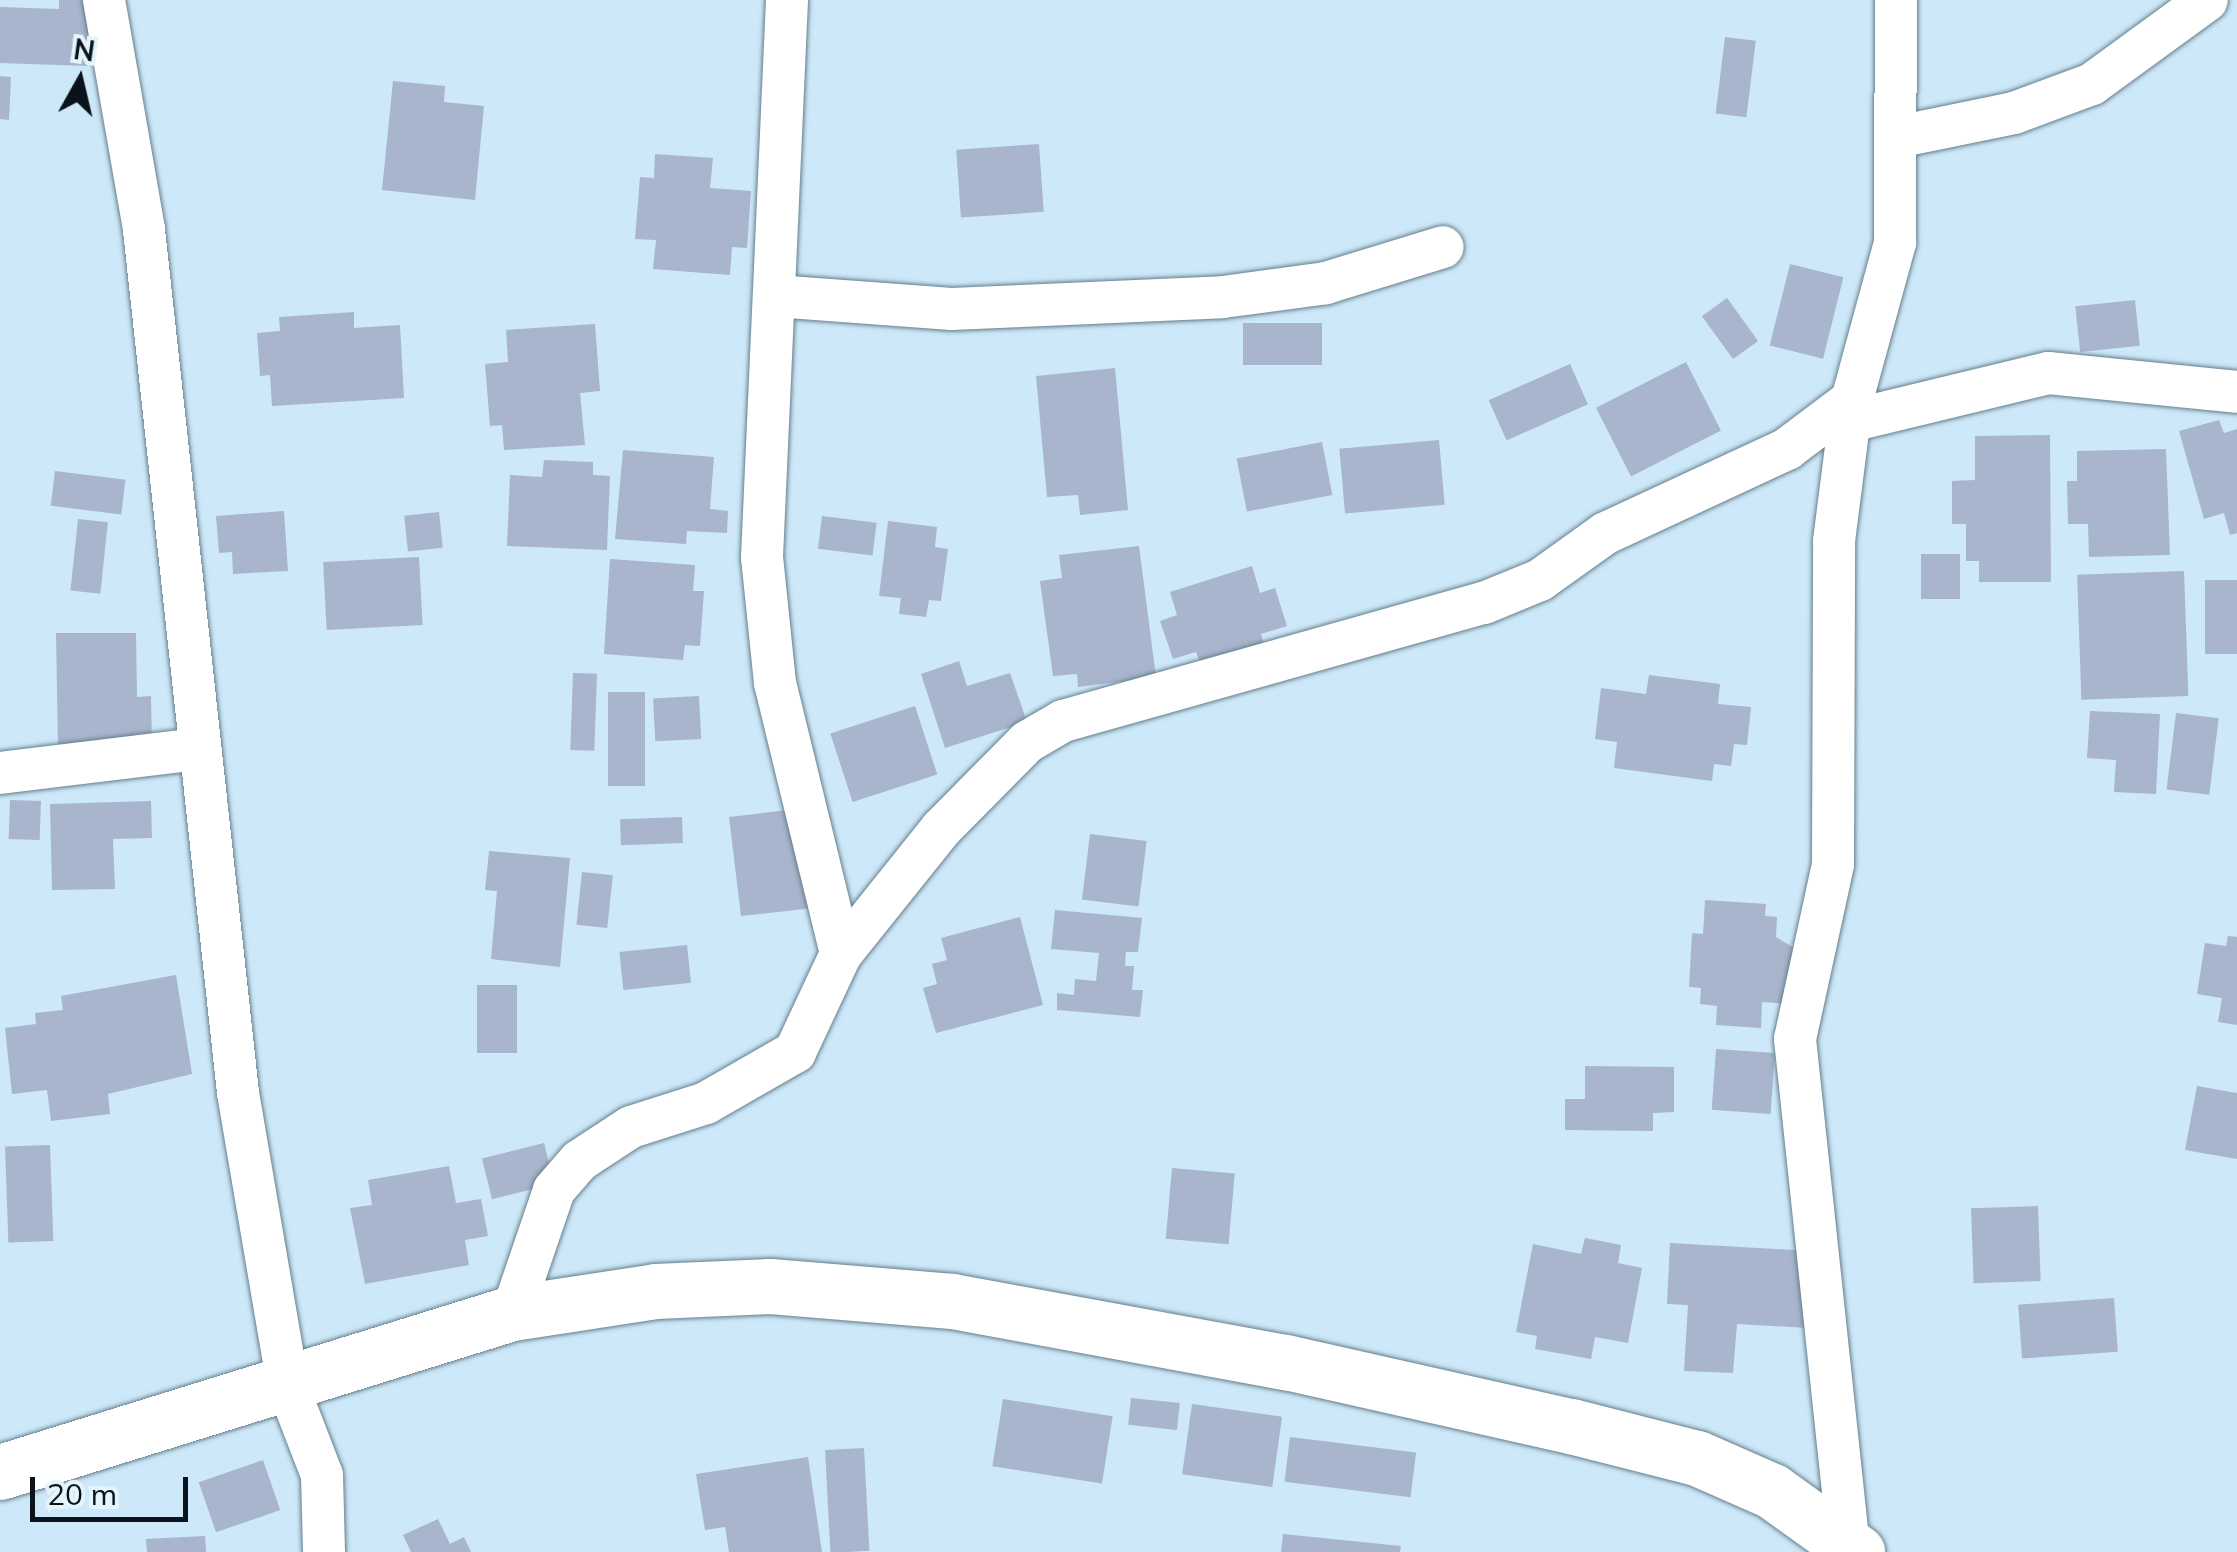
<!DOCTYPE html>
<html>
<head>
<meta charset="utf-8">
<style>
  body { margin:0 }
  #map { position:relative; width:2237px; height:1552px; overflow:hidden; background:#cde8f8; font-family:Mulish,sans-serif }
  div>[style] { position:absolute }
  .building>* { inset:0; background:#a8b5cc; transform-origin:0 0 }
  .roads { filter:drop-shadow(0 0 2px #657e8c) drop-shadow(0 0 2px #657e8c) }
  .minor>* { height:42px; margin:-21px; padding:0 21px; transform-origin:21px; border-radius:21px; background:#fff }
  .tertiary>* { height:55px; margin:-27.5px; padding:0 27.5px; transform-origin:27.5px; border-radius:27.5px; background:#fff }
  span { translate:-50% -50%; white-space:nowrap; text-align:center; line-height:1.15; -webkit-text-stroke:9px #e3f4fd; paint-order:stroke }
  .north { position:absolute; left:30px; top:30px; width:100px; height:100px; -webkit-text-stroke:8px #e3f4fd; paint-order:stroke; rotate:8deg; font-size:28px; font-weight:700; line-height:40px; text-align:center; color:#0a1319 }
  .north::after { content:''; display:block; margin:auto; width:35px; height:45px; background:#0a1319; clip-path:polygon(50% 0,100% 100%,50% 72%,0 100%) }
  .scale { position:absolute; left:30px; top:1477px; width:158px; height:45px; box-sizing:border-box; border:5px solid #0a1319; border-top:0; padding-left:12px; font-size:30px; line-height:35px; white-space:nowrap; color:#0a1319; -webkit-text-stroke:8px #e3f4fd; paint-order:stroke }
</style>
</head>
<body>
<div id="map">
  <div class="building">
    <div style="clip-path:polygon(59px 0,89px 0,87px 66px,0 63px,0 7px,59px 9px)"></div>
    <div style="left:1725px;top:37px;width:31px;height:77px;rotate:7deg"></div>
    <div style="clip-path:polygon(0 76px,11px 77px,9px 120px,0 119px)"></div>
    <div style="clip-path:polygon(393px 81px,445px 86px,444px 102px,484px 106px,475px 200px,382px 190px)"></div>
    <div style="left:1039px;top:144px;width:68px;height:83px;rotate:86deg"></div>
    <div style="clip-path:polygon(655px 154px,713px 158px,710px 188px,751px 191px,747px 248px,732px 247px,730px 275px,653px 269px,656px 240px,635px 239px,640px 177px,654px 178px)"></div>
    <div style="left:1790px;top:264px;width:55px;height:84px;rotate:14deg"></div>
    <div style="left:1727px;top:298px;width:53px;height:31px;rotate:54deg"></div>
    <div style="left:2135px;top:300px;width:46px;height:60px;rotate:84deg"></div>
    <div style="clip-path:polygon(354px 312px,354px 328px,400px 325px,404px 398px,272px 406px,270px 375px,260px 376px,257px 333px,280px 331px,279px 317px)"></div>
    <div style="left:1243px;top:323px;width:79px;height:42px"></div>
    <div style="clip-path:polygon(595px 324px,600px 391px,580px 393px,585px 445px,504px 450px,502px 425px,490px 426px,485px 364px,508px 362px,506px 330px)"></div>
    <div style="left:1686px;top:362px;width:77px;height:101px;rotate:63deg"></div>
    <div style="left:1570px;top:364px;width:44px;height:89px;rotate:66deg"></div>
    <div style="clip-path:polygon(1115px 368px,1128px 510px,1080px 515px,1078px 495px,1047px 497px,1036px 376px)"></div>
    <div style="clip-path:polygon(2219px 420px,2224px 433px,2237px 429px,2237px 533px,2230px 535px,2224px 513px,2204px 519px,2179px 431px)"></div>
    <div style="clip-path:polygon(2050px 435px,2051px 582px,1979px 582px,1979px 561px,1966px 561px,1966px 524px,1952px 524px,1952px 481px,1975px 480px,1975px 436px)"></div>
    <div style="left:1439px;top:440px;width:65px;height:100px;rotate:85deg"></div>
    <div style="left:1322px;top:442px;width:54px;height:87px;rotate:79deg"></div>
    <div style="clip-path:polygon(2166px 449px,2170px 555px,2089px 557px,2088px 524px,2068px 524px,2067px 481px,2077px 481px,2077px 451px)"></div>
    <div style="clip-path:polygon(623px 450px,714px 457px,710px 509px,728px 511px,727px 533px,687px 531px,686px 544px,615px 539px)"></div>
    <div style="clip-path:polygon(544px 460px,593px 462px,593px 475px,610px 476px,607px 550px,507px 546px,510px 475px,542px 477px)"></div>
    <div style="left:55px;top:471px;width:71px;height:35px;rotate:7deg"></div>
    <div style="clip-path:polygon(284px 511px,288px 571px,233px 574px,232px 552px,219px 553px,216px 516px)"></div>
    <div style="left:439px;top:512px;width:36px;height:35px;rotate:84deg"></div>
    <div style="left:822px;top:516px;width:55px;height:33px;rotate:7deg"></div>
    <div style="left:78px;top:519px;width:30px;height:72px;rotate:6deg"></div>
    <div style="clip-path:polygon(888px 521px,937px 527px,935px 547px,948px 549px,941px 601px,929px 600px,926px 617px,899px 614px,901px 598px,879px 596px)"></div>
    <div style="clip-path:polygon(1139px 546px,1156px 677px,1078px 687px,1077px 674px,1053px 676px,1040px 581px,1062px 578px,1059px 555px)"></div>
    <div style="left:1921px;top:554px;width:39px;height:45px"></div>
    <div style="left:419px;top:557px;width:68px;height:96px;rotate:87deg"></div>
    <div style="clip-path:polygon(610px 559px,695px 565px,693px 591px,704px 591px,700px 646px,685px 645px,683px 660px,604px 654px)"></div>
    <div style="clip-path:polygon(1252px 566px,1260px 593px,1275px 588px,1287px 626px,1261px 634px,1265px 648px,1202px 668px,1196px 652px,1173px 659px,1160px 621px,1177px 615px,1170px 592px)"></div>
    <div style="left:2184px;top:571px;width:125px;height:107px;rotate:88deg"></div>
    <div style="left:2237px;top:580px;width:74px;height:32px;rotate:90deg"></div>
    <div style="clip-path:polygon(56px 633px,136px 633px,137px 697px,151px 696px,152px 746px,58px 747px)"></div>
    <div style="clip-path:polygon(959px 661px,967px 686px,1010px 673px,1027px 722px,945px 748px,921px 674px)"></div>
    <div style="left:573px;top:673px;width:24px;height:77px;rotate:2deg"></div>
    <div style="clip-path:polygon(1649px 675px,1720px 684px,1718px 704px,1751px 707px,1747px 745px,1734px 744px,1731px 766px,1714px 764px,1712px 781px,1614px 768px,1617px 742px,1595px 739px,1601px 688px,1646px 694px)"></div>
    <div style="left:608px;top:692px;width:37px;height:94px"></div>
    <div style="left:699px;top:696px;width:43px;height:46px;rotate:87deg"></div>
    <div style="left:915px;top:706px;width:72px;height:89px;rotate:72deg"></div>
    <div style="clip-path:polygon(2090px 711px,2160px 714px,2156px 794px,2114px 792px,2116px 760px,2087px 758px)"></div>
    <div style="left:2176px;top:713px;width:43px;height:77px;rotate:7deg"></div>
    <div style="left:10px;top:800px;width:31px;height:39px;rotate:2deg"></div>
    <div style="clip-path:polygon(151px 801px,152px 838px,113px 839px,115px 889px,52px 890px,50px 804px)"></div>
    <div style="clip-path:polygon(797px 809px,822px 907px,741px 916px,729px 817px)"></div>
    <div style="left:682px;top:817px;width:26px;height:62px;rotate:88deg"></div>
    <div style="left:1090px;top:834px;width:57px;height:66px;rotate:7deg"></div>
    <div style="clip-path:polygon(489px 851px,570px 858px,560px 967px,491px 959px,497px 891px,485px 890px)"></div>
    <div style="left:582px;top:872px;width:31px;height:53px;rotate:6deg"></div>
    <div style="clip-path:polygon(1705px 900px,1766px 904px,1765px 916px,1777px 917px,1776px 937px,1794px 948px,1791px 1004px,1762px 1002px,1761px 1028px,1716px 1025px,1717px 1006px,1700px 1004px,1701px 988px,1689px 987px,1692px 933px,1703px 934px)"></div>
    <div style="clip-path:polygon(1055px 910px,1142px 918px,1138px 952px,1126px 952px,1125px 966px,1134px 966px,1132px 990px,1143px 990px,1140px 1017px,1057px 1010px,1057px 993px,1074px 995px,1075px 979px,1096px 981px,1099px 953px,1051px 949px)"></div>
    <div style="clip-path:polygon(1020px 917px,1043px 1005px,936px 1033px,923px 988px,937px 984px,932px 964px,947px 960px,941px 938px)"></div>
    <div style="clip-path:polygon(2228px 936px,2237px 937px,2237px 1025px,2218px 1022px,2222px 998px,2197px 994px,2205px 943px,2226px 946px)"></div>
    <div style="left:687px;top:945px;width:38px;height:68px;rotate:84deg"></div>
    <div style="clip-path:polygon(176px 975px,192px 1074px,108px 1094px,110px 1114px,51px 1121px,47px 1090px,12px 1094px,5px 1028px,36px 1024px,35px 1013px,63px 1010px,61px 996px)"></div>
    <div style="left:477px;top:985px;width:40px;height:68px"></div>
    <div style="left:1716px;top:1049px;width:59px;height:61px;rotate:4deg"></div>
    <div style="clip-path:polygon(1585px 1066px,1674px 1067px,1674px 1112px,1653px 1113px,1653px 1131px,1565px 1130px,1565px 1099px,1585px 1099px)"></div>
    <div style="clip-path:polygon(2197px 1086px,2237px 1093px,2237px 1159px,2185px 1150px)"></div>
    <div style="left:544px;top:1143px;width:42px;height:64px;rotate:76deg"></div>
    <div style="left:50px;top:1145px;width:96px;height:45px;rotate:88deg"></div>
    <div style="clip-path:polygon(449px 1166px,456px 1203px,481px 1199px,488px 1236px,465px 1240px,469px 1265px,365px 1284px,350px 1208px,372px 1205px,368px 1180px)"></div>
    <div style="left:1172px;top:1168px;width:63px;height:71px;rotate:5deg"></div>
    <div style="left:2038px;top:1206px;width:75px;height:67px;rotate:88deg"></div>
    <div style="clip-path:polygon(1585px 1238px,1621px 1245px,1618px 1263px,1642px 1268px,1628px 1343px,1595px 1337px,1591px 1359px,1535px 1349px,1537px 1336px,1516px 1332px,1533px 1244px,1581px 1254px)"></div>
    <div style="clip-path:polygon(1670px 1243px,1812px 1251px,1808px 1328px,1737px 1324px,1733px 1373px,1684px 1371px,1688px 1305px,1667px 1304px)"></div>
    <div style="left:2114px;top:1298px;width:54px;height:96px;rotate:86deg"></div>
    <div style="left:1131px;top:1398px;width:49px;height:27px;rotate:6deg"></div>
    <div style="left:1003px;top:1399px;width:111px;height:68px;rotate:9deg"></div>
    <div style="left:1192px;top:1404px;width:91px;height:71px;rotate:8deg"></div>
    <div style="left:1290px;top:1437px;width:127px;height:45px;rotate:7deg"></div>
    <div style="left:864px;top:1448px;width:103px;height:39px;rotate:87deg"></div>
    <div style="clip-path:polygon(808px 1457px,822px 1552px,729px 1552px,725px 1527px,705px 1530px,696px 1474px)"></div>
    <div style="left:263px;top:1460px;width:53px;height:68px;rotate:71deg"></div>
    <div style="clip-path:polygon(438px 1519px,450px 1544px,464px 1537px,471px 1552px,411px 1552px,403px 1535px)"></div>
    <div style="clip-path:polygon(1283px 1534px,1401px 1546px,1400px 1552px,1281px 1552px)"></div>
    <div style="clip-path:polygon(205px 1536px,206px 1552px,147px 1552px,146px 1539px)"></div>
  </div>
  <div class="roads">
    <div class="minor">
      <div style="left:104px;top:0;width:233px;rotate:80.1deg"></div>
      <div style="left:144px;top:230px;width:868px;rotate:83.78deg"></div>
      <div style="left:238px;top:1093px;width:298px;rotate:80.3deg"></div>
      <div style="left:288px;top:1387px;width:94px;rotate:68.9deg"></div>
      <div style="left:322px;top:1475px;width:77px;rotate:88.5deg"></div>
      <div style="left:787px;top:0;width:558px;rotate:92.57deg"></div>
      <div style="left:762px;top:557px;width:127px;rotate:84.1deg"></div>
      <div style="left:775px;top:683px;width:279px;rotate:76.3deg"></div>
      <div style="left:1897px;top:137px;width:119px;rotate:-11.6deg"></div>
      <div style="left:2014px;top:113px;width:83px;rotate:-20.4deg"></div>
      <div style="left:2092px;top:84px;width:142px;rotate:-36.1deg"></div>
      <div style="left:775px;top:296px;width:177px;rotate:4.2deg"></div>
      <div style="left:952px;top:309px;width:271px;rotate:-2.5deg"></div>
      <div style="left:1223px;top:297px;width:104px;rotate:-7.7deg"></div>
      <div style="left:1326px;top:283px;width:122px;rotate:-17.1deg"></div>
      <div style="left:1850px;top:421px;width:204px;rotate:-13.6deg"></div>
      <div style="left:2048px;top:373px;width:190px;rotate:5.7deg"></div>
      <div style="left:0;top:773px;width:200px;rotate:-6.9deg"></div>
      <div style="left:512px;top:1313px;width:130px;rotate:-71.1deg"></div>
      <div style="left:554px;top:1190px;width:38px;rotate:-49deg"></div>
      <div style="left:579px;top:1161px;width:62px;rotate:-33.2deg"></div>
      <div style="left:631px;top:1127px;width:79px;rotate:-17.7deg"></div>
      <div style="left:706px;top:1103px;width:103px;rotate:-29.8deg"></div>
      <div style="left:795px;top:1052px;width:108px;rotate:-64.9deg"></div>
      <div style="left:841px;top:954px;width:160px;rotate:-51.3deg"></div>
      <div style="left:941px;top:829px;width:122px;rotate:-45.3deg"></div>
      <div style="left:1027px;top:742px;width:42px;rotate:-30.3deg"></div>
      <div style="left:1063px;top:721px;width:437px;rotate:-15.7deg"></div>
      <div style="left:1484px;top:603px;width:61px;rotate:-22.3deg"></div>
      <div style="left:1540px;top:580px;width:81px;rotate:-35.5deg"></div>
      <div style="left:1606px;top:533px;width:200px;rotate:-24.9deg"></div>
      <div style="left:1787px;top:449px;width:81px;rotate:-37deg"></div>
      <div style="left:1848px;top:1539px;width:503px;rotate:-96.05deg"></div>
      <div style="left:1795px;top:1039px;width:178px;rotate:-77.7deg"></div>
      <div style="left:1833px;top:865px;width:324px;rotate:-89.8deg"></div>
      <div style="left:1834px;top:541px;width:142px;rotate:-82.7deg"></div>
      <div style="left:1852px;top:400px;width:163px;rotate:-74.7deg"></div>
      <div style="left:1895px;top:243px;width:243px;rotate:-89.8deg"></div>
    </div>
    <div class="tertiary">
      <div style="left:0;top:1472px;width:536px;rotate:-17.25deg"></div>
      <div style="left:512px;top:1313px;width:145px;rotate:-8.7deg"></div>
      <div style="left:655px;top:1291px;width:115px;rotate:-2.5deg"></div>
      <div style="left:770px;top:1286px;width:183px;rotate:4.7deg"></div>
      <div style="left:952px;top:1301px;width:340px;rotate:10.4deg"></div>
      <div style="left:1286px;top:1362px;width:292px;rotate:12.7deg"></div>
      <div style="left:1571px;top:1426px;width:130px;rotate:14.3deg"></div>
      <div style="left:1697px;top:1458px;width:82px;rotate:23.7deg"></div>
      <div style="left:1772px;top:1491px;width:105px;rotate:35.7deg"></div>
    </div>
  </div>
  <div class="north">N</div>
  <div class="scale">20 m</div>
</div>
</body>
</html>
